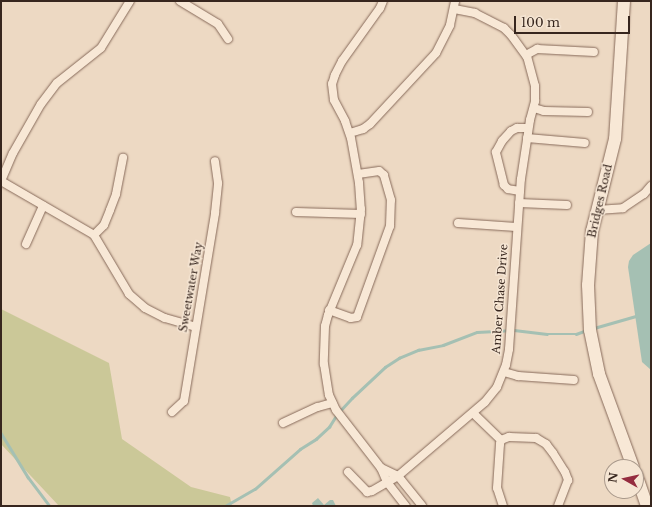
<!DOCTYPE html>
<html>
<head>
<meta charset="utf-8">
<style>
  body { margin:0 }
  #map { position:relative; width:652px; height:507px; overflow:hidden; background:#edd9c3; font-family:"Libre Baskerville",serif }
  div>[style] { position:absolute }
  .green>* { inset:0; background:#cbc898 }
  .water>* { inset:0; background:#a5c0b3 }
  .stream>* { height:2.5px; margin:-1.25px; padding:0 1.25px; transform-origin:1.25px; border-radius:1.25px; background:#a5c0b3 }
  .roads { filter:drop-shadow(0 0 1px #876a5a) drop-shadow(0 0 1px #876a5a) }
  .street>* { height:8px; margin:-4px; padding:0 4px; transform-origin:4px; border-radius:4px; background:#f8e8d6 }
  .secondary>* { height:12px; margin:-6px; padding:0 6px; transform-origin:6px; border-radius:6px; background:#f8e8d6 }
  span { translate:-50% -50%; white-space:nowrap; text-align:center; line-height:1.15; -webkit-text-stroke:3px #f5e5d3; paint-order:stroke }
  .street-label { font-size:11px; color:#37261e }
  .frame { position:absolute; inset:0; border:2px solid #37261e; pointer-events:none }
  .north { position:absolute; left:604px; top:459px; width:40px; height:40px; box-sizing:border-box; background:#f5e5d3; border:1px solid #a9998b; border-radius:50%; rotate:278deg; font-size:11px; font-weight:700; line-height:16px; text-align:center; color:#37261e }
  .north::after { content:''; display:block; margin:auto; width:14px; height:18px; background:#952c3f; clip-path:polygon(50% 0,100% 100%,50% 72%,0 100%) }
  .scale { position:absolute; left:514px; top:16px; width:116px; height:18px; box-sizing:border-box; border:2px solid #37261e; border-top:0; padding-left:5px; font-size:12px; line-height:14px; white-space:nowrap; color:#37261e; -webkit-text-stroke:3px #f5e5d3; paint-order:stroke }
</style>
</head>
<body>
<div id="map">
  <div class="green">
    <div style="clip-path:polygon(1px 309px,109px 363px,122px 439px,191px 487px,230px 497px,232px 506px,59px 506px,1px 444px)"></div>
  </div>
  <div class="water">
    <div style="clip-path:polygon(651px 243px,651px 370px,642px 362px,628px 267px,629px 261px,633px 255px)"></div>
    <div style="clip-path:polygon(318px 498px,324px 505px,330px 500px,333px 500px,336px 506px,313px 506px,312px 503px)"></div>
  </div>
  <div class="stream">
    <div style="left:594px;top:328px;width:44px;rotate:-15.9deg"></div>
    <div style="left:1px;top:433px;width:52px;rotate:58.5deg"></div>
    <div style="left:28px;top:477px;width:36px;rotate:53deg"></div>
    <div style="left:225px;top:506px;width:34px;rotate:-30deg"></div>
    <div style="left:255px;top:489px;width:60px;rotate:-41.6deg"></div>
    <div style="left:300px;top:449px;width:19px;rotate:-32deg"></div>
    <div style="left:316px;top:439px;width:18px;rotate:-43deg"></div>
    <div style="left:329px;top:427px;width:15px;rotate:-58deg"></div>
    <div style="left:337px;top:414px;width:22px;rotate:-47deg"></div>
    <div style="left:352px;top:398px;width:45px;rotate:-43.2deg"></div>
    <div style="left:385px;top:367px;width:17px;rotate:-33deg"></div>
    <div style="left:399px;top:358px;width:21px;rotate:-23deg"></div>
    <div style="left:418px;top:350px;width:25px;rotate:-11deg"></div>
    <div style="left:443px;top:345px;width:36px;rotate:-21deg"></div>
    <div style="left:477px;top:332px;width:37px;rotate:-3deg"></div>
    <div style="left:514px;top:330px;width:33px;rotate:7deg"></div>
    <div style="left:547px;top:334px;width:29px"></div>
    <div style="left:576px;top:334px;width:12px;rotate:-20deg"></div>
  </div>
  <div class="roads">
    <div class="street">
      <div style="left:180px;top:1px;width:44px;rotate:31.2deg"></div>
      <div style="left:218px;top:24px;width:18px;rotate:56deg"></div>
      <div style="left:383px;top:1px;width:8px;rotate:113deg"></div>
      <div style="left:380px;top:8px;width:65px;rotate:125.6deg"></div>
      <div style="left:342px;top:61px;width:16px;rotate:117deg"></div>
      <div style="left:335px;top:75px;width:9px;rotate:108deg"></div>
      <div style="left:332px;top:84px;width:16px;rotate:83deg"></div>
      <div style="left:334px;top:100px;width:24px;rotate:62deg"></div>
      <div style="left:345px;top:121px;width:18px;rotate:71deg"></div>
      <div style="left:351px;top:138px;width:46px;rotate:79.9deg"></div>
      <div style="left:359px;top:183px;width:26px;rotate:86deg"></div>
      <div style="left:361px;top:209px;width:36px;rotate:96deg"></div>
      <div style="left:357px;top:245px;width:76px;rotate:112.5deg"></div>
      <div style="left:328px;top:315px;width:11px;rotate:105deg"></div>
      <div style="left:325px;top:326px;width:38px;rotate:92deg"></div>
      <div style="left:324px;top:364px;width:31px;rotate:81deg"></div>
      <div style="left:329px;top:395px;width:17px;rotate:65deg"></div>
      <div style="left:336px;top:410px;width:73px;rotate:52.2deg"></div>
      <div style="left:381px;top:468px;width:15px;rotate:67deg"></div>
      <div style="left:387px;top:482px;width:31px;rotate:52deg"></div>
      <div style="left:526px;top:55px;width:13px;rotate:-29deg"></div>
      <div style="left:537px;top:49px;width:57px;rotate:3deg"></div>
      <div style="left:534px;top:108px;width:10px;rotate:17deg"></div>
      <div style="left:544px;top:111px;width:44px;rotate:1.3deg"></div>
      <div style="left:350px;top:133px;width:14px;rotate:-17deg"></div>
      <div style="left:363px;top:129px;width:9px;rotate:-36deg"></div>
      <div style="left:370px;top:124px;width:97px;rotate:-47.1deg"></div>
      <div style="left:436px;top:53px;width:31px;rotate:-63deg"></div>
      <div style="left:450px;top:25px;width:25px;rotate:-78deg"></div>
      <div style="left:527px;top:138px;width:58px;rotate:4.9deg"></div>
      <div style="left:1px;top:181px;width:108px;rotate:30.1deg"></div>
      <div style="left:94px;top:235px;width:69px;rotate:59.3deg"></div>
      <div style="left:129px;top:294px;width:21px;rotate:41deg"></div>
      <div style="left:145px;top:308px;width:22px;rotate:27deg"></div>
      <div style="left:165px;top:318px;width:32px;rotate:16deg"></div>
      <div style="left:1px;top:181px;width:30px;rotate:-67deg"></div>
      <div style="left:13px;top:153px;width:56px;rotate:-60.3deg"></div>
      <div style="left:41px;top:104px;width:26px;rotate:-53deg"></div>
      <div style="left:57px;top:83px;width:56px;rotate:-38.5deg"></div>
      <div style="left:101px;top:48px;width:55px;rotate:-58.3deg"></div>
      <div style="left:520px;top:191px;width:12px;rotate:-171deg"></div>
      <div style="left:508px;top:189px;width:6px;rotate:-135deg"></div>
      <div style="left:504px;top:185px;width:34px;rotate:-104deg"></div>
      <div style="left:496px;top:152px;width:13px;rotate:-61deg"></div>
      <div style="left:502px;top:141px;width:13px;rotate:-48deg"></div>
      <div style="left:511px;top:131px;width:7px;rotate:-27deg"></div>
      <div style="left:517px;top:128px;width:11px"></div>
      <div style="left:519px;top:203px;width:48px;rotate:2.4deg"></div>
      <div style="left:597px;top:210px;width:26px;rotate:-4deg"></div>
      <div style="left:623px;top:208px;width:25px;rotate:-34deg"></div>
      <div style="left:644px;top:194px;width:11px;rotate:-49deg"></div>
      <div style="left:296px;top:212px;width:65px;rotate:1.8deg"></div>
      <div style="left:458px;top:223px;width:58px;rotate:3.9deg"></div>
      <div style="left:94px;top:235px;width:14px;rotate:-45deg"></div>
      <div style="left:104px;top:225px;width:16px;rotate:-68deg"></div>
      <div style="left:110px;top:210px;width:17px;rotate:-69deg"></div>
      <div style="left:116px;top:194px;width:37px;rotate:-79deg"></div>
      <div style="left:26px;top:244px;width:42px;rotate:-65.9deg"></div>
      <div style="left:329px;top:310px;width:23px;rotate:20deg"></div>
      <div style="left:351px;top:318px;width:6px;rotate:-9deg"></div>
      <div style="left:357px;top:317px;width:97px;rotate:-70.1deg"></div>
      <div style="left:390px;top:226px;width:26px;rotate:-88deg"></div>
      <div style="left:391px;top:200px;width:26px;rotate:-106deg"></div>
      <div style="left:384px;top:175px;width:6px;rotate:-141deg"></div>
      <div style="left:379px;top:171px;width:21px;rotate:172deg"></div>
      <div style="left:504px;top:372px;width:15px;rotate:16deg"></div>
      <div style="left:518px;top:376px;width:56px;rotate:4.1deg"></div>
      <div style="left:172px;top:412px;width:16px;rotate:-43deg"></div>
      <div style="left:184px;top:401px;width:191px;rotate:-80.6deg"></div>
      <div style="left:215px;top:213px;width:30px;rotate:-84deg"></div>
      <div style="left:218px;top:183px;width:22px;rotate:-98deg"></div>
      <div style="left:473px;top:413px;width:39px;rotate:44deg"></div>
      <div style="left:283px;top:423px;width:38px;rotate:-25deg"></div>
      <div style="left:318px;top:407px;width:15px;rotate:-16deg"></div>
      <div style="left:381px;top:468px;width:19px;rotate:25deg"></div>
      <div style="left:398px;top:476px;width:38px;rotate:51deg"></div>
      <div style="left:348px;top:472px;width:28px;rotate:46deg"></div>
      <div style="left:367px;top:492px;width:5px;rotate:-11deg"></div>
      <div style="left:372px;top:491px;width:30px;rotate:-30deg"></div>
      <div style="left:398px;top:476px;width:114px;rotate:-40.4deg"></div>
      <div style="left:485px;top:402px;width:19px;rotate:-51deg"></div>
      <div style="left:497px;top:387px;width:24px;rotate:-68deg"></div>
      <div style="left:506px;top:365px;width:16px;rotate:-79deg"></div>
      <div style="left:509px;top:349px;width:170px;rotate:-86deg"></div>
      <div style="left:521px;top:179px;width:60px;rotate:-81.3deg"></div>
      <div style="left:530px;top:120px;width:20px;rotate:-75deg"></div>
      <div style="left:535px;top:101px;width:15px;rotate:-90deg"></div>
      <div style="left:535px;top:86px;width:30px;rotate:-105deg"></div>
      <div style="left:527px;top:57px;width:27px;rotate:-126deg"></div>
      <div style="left:511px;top:35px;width:10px;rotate:-135deg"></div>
      <div style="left:504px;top:28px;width:33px;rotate:-153deg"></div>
      <div style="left:475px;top:13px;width:21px;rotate:-169deg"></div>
      <div style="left:503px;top:506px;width:19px;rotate:-108deg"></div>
      <div style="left:497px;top:488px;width:44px;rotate:-86.1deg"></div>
      <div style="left:500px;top:444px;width:4px;rotate:-76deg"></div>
      <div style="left:501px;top:440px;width:9px;rotate:-21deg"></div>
      <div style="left:509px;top:437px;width:27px;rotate:2deg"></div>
      <div style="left:536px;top:438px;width:12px;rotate:31deg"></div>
      <div style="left:546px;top:444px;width:11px;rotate:52deg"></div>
      <div style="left:553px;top:453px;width:22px;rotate:58deg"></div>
      <div style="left:565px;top:472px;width:9px;rotate:69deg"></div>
      <div style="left:568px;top:480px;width:28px;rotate:111deg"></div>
    </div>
    <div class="secondary">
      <div style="left:624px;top:1px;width:138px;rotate:93.7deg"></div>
      <div style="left:615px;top:139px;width:95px;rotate:104deg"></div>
      <div style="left:592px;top:231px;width:54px;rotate:94.2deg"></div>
      <div style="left:588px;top:285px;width:45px;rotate:87.5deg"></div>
      <div style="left:590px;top:330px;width:45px;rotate:78.4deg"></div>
      <div style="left:599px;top:374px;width:99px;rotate:69.9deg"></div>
      <div style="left:636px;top:474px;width:34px;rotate:71deg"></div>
    </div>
  </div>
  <div class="street-label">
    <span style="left:600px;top:201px;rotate:-77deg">Bridges Road</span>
    <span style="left:191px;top:287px;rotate:-80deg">Sweetwater Way</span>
    <span style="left:500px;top:299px;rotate:-86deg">Amber Chase Drive</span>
  </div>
  <div class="frame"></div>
  <div class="north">N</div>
  <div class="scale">100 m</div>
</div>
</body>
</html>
